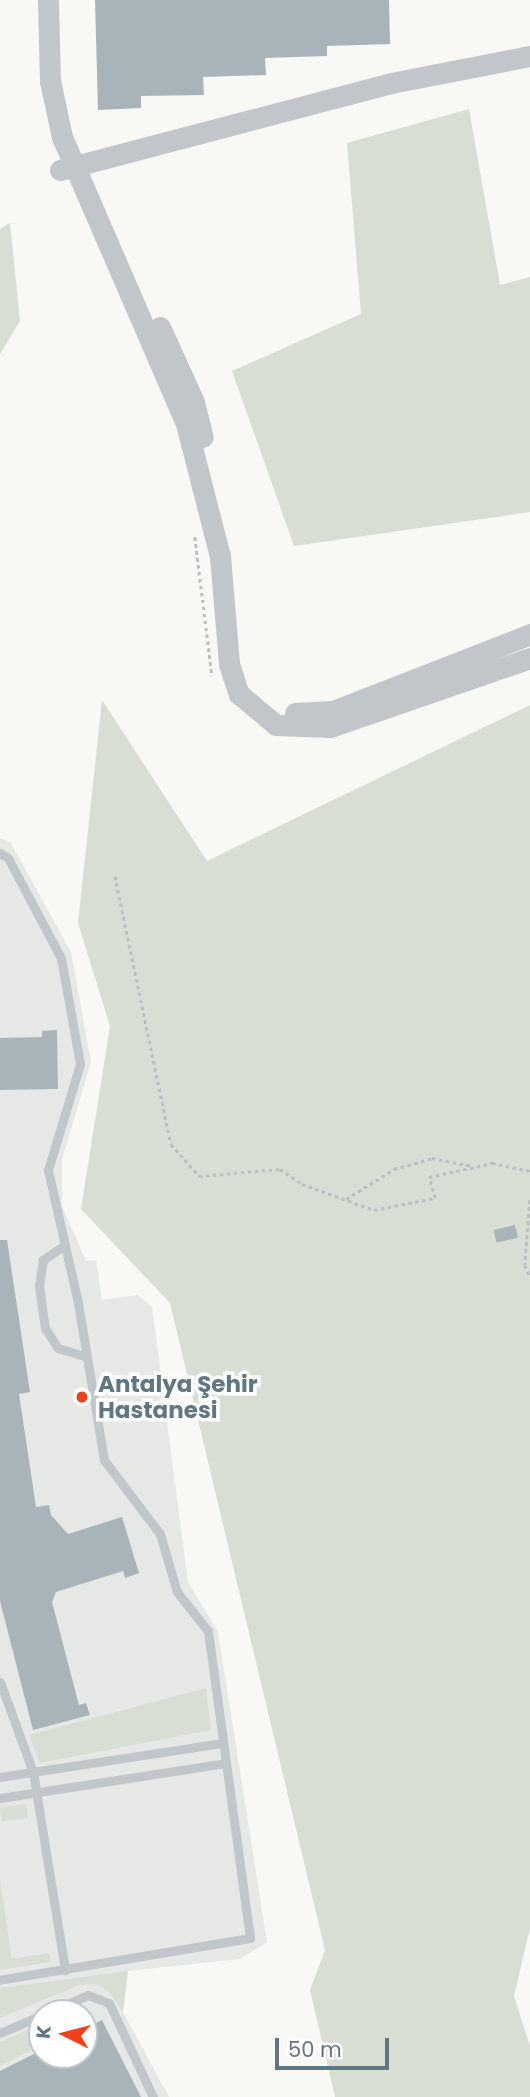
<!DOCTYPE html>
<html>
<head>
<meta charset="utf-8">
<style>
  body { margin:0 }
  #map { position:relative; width:530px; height:2097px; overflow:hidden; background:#f8f8f5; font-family:Poppins,sans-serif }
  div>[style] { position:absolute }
  .built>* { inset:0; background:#e6e8e6 }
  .green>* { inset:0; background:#d8ded4; transform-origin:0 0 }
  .building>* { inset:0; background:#a9b4ba; transform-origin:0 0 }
  .path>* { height:2.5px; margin-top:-1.25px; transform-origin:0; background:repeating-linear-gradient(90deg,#bbbfc2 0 3.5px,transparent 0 7px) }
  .service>* { height:9px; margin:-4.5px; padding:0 4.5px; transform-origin:4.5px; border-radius:4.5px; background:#c1c6ca }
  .tertiary>* { height:21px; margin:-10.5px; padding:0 10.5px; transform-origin:10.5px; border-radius:10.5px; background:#c1c6ca }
  .dots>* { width:19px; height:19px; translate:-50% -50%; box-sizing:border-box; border:4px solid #fff; border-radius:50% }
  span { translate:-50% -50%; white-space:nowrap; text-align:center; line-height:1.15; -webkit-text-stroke:7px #fff; paint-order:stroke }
  .poi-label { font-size:23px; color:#617683; font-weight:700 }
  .left { translate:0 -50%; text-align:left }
  .north { position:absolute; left:28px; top:1999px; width:70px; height:70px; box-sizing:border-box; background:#fff; border:2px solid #c0c8cd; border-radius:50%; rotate:276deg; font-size:19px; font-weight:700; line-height:28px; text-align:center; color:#617683 }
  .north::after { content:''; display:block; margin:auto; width:24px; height:32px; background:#f13e1c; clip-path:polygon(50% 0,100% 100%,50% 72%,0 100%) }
  .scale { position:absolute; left:275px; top:2038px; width:114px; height:32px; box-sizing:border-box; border:4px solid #617683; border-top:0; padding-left:9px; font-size:21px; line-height:24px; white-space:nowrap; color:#617683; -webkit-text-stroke:5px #fff; paint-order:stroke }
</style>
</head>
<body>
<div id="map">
  <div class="built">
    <div style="clip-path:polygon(evenodd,0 838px,11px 843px,71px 952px,91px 1062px,62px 1160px,62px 1206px,86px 1261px,96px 1260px,102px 1300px,138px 1295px,152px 1307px,188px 1582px,218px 1632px,267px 1942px,240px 1959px,128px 1971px,123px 2012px,169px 2097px,0 2097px,0 838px,42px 2013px,84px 2013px,84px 2055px,42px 2055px,42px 2013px)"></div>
  </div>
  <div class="green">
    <div style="clip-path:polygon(469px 109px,500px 285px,530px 277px,530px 512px,294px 546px,232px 371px,361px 314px,347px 143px)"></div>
    <div style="clip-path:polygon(10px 223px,20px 321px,0 354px,0 229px)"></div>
    <div style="clip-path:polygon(102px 700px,207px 861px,530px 705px,530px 1928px,514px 1996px,530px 2046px,530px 2097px,335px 2097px,310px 1990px,325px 1950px,170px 1303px,81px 1209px,110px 1026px,78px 923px)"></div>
    <div style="clip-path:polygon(206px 1688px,211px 1730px,40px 1763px,29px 1735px)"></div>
    <div style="left:26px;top:1804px;width:14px;height:26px;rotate:82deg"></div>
    <div style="clip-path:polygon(0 1880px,12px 1959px,49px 1953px,51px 1962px,0 1970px)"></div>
    <div style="clip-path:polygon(128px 1971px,123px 2012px,109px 1992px,96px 1984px,79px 1985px,0 2018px,0 1988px)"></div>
    <div style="clip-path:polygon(42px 2023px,42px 2045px,0 2066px,0 2042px)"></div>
  </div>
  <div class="building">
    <div style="clip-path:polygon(95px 0,389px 0,390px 44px,327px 46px,327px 56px,265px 58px,266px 75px,203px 77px,204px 95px,141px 96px,141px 108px,98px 110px)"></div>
    <div style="clip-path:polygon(57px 1030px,58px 1089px,0 1090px,0 1038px,42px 1037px,42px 1031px)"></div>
    <div style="left:515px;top:1225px;width:13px;height:22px;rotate:77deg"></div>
    <div style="clip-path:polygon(0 1240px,7px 1240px,30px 1392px,19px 1394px,36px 1507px,49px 1505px,51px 1515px,68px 1534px,122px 1517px,139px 1573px,125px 1578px,123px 1571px,56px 1592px,52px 1602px,79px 1705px,86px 1703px,90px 1715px,33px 1730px,0 1601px)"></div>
    <div style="clip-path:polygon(102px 2020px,141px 2097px,0 2097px,0 2071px,42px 2050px,42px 2055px,84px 2055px,84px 2029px)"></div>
  </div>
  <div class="path">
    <div style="left:195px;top:537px;width:140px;rotate:83deg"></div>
    <div style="left:115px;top:876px;width:274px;rotate:78.2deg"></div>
    <div style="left:171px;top:1144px;width:43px;rotate:48.8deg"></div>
    <div style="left:199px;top:1176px;width:81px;rotate:-4.9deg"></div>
    <div style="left:280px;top:1169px;width:27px;rotate:34deg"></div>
    <div style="left:302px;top:1184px;width:77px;rotate:19.9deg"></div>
    <div style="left:374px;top:1210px;width:62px;rotate:-11.1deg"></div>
    <div style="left:435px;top:1198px;width:22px;rotate:-106deg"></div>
    <div style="left:429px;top:1177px;width:65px;rotate:-12.5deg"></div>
    <div style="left:492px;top:1163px;width:39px;rotate:12deg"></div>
    <div style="left:346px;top:1199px;width:57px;rotate:-32deg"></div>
    <div style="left:394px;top:1169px;width:40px;rotate:-16deg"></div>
    <div style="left:432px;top:1158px;width:41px;rotate:11.3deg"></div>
    <div style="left:530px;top:1200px;width:65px;rotate:94.4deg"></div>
    <div style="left:525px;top:1265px;width:12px;rotate:66deg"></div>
  </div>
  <div class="service">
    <div style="left:0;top:853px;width:9px;rotate:32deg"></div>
    <div style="left:8px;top:858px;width:113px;rotate:62.1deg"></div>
    <div style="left:61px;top:958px;width:108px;rotate:79.8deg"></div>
    <div style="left:80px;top:1064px;width:111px;rotate:106.8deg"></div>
    <div style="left:48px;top:1170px;width:136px;rotate:77.3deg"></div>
    <div style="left:78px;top:1303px;width:159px;rotate:80.6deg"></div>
    <div style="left:104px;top:1460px;width:93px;rotate:52.9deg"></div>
    <div style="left:160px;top:1534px;width:60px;rotate:73.7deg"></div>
    <div style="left:177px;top:1592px;width:50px;rotate:51.5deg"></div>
    <div style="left:208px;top:1631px;width:310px;rotate:82.2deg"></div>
    <div style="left:250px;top:1938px;width:254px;rotate:170.5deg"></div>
    <div style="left:65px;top:1245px;width:27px;rotate:146deg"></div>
    <div style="left:43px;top:1260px;width:26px;rotate:99deg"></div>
    <div style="left:39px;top:1286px;width:42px;rotate:81.9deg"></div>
    <div style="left:45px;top:1328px;width:24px;rotate:57deg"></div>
    <div style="left:58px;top:1348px;width:30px;rotate:17deg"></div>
    <div style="left:0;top:1682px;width:96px;rotate:69.9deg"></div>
    <div style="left:33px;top:1772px;width:201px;rotate:80.8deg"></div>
    <div style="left:0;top:1777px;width:224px;rotate:-8.7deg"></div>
    <div style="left:0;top:1798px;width:228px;rotate:-8.8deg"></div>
    <div style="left:47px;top:2013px;width:45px;rotate:-23.7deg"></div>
    <div style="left:88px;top:1995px;width:22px;rotate:21deg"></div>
    <div style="left:109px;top:2003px;width:104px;rotate:64.9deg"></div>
    <div style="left:0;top:2033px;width:46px;rotate:-23.2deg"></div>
  </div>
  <div class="tertiary">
    <div style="left:48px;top:0;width:81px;rotate:88.6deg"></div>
    <div style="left:50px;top:81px;width:57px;rotate:77.9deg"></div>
    <div style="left:62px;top:137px;width:313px;rotate:66.6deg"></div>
    <div style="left:186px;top:424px;width:136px;rotate:75.6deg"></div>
    <div style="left:220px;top:556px;width:108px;rotate:85.2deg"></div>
    <div style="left:229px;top:664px;width:32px;rotate:72deg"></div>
    <div style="left:239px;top:694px;width:48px;rotate:40deg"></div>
    <div style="left:276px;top:725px;width:54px;rotate:2.1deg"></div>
    <div style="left:330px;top:727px;width:212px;rotate:-19deg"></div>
    <div style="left:60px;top:170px;width:342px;rotate:-14.7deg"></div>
    <div style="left:391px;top:83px;width:142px;rotate:-11deg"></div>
    <div style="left:160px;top:327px;width:82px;rotate:65.6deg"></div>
    <div style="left:194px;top:402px;width:36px;rotate:76deg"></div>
    <div style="left:295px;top:713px;width:38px;rotate:-3deg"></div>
    <div style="left:333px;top:711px;width:212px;rotate:-21.3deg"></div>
  </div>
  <div class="dots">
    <div style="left:82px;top:1397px;background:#f13e1c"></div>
  </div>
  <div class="poi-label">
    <span class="left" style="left:98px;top:1397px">Antalya Şehir<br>Hastanesi</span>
  </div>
  <div class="north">K</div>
  <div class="scale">50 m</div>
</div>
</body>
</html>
